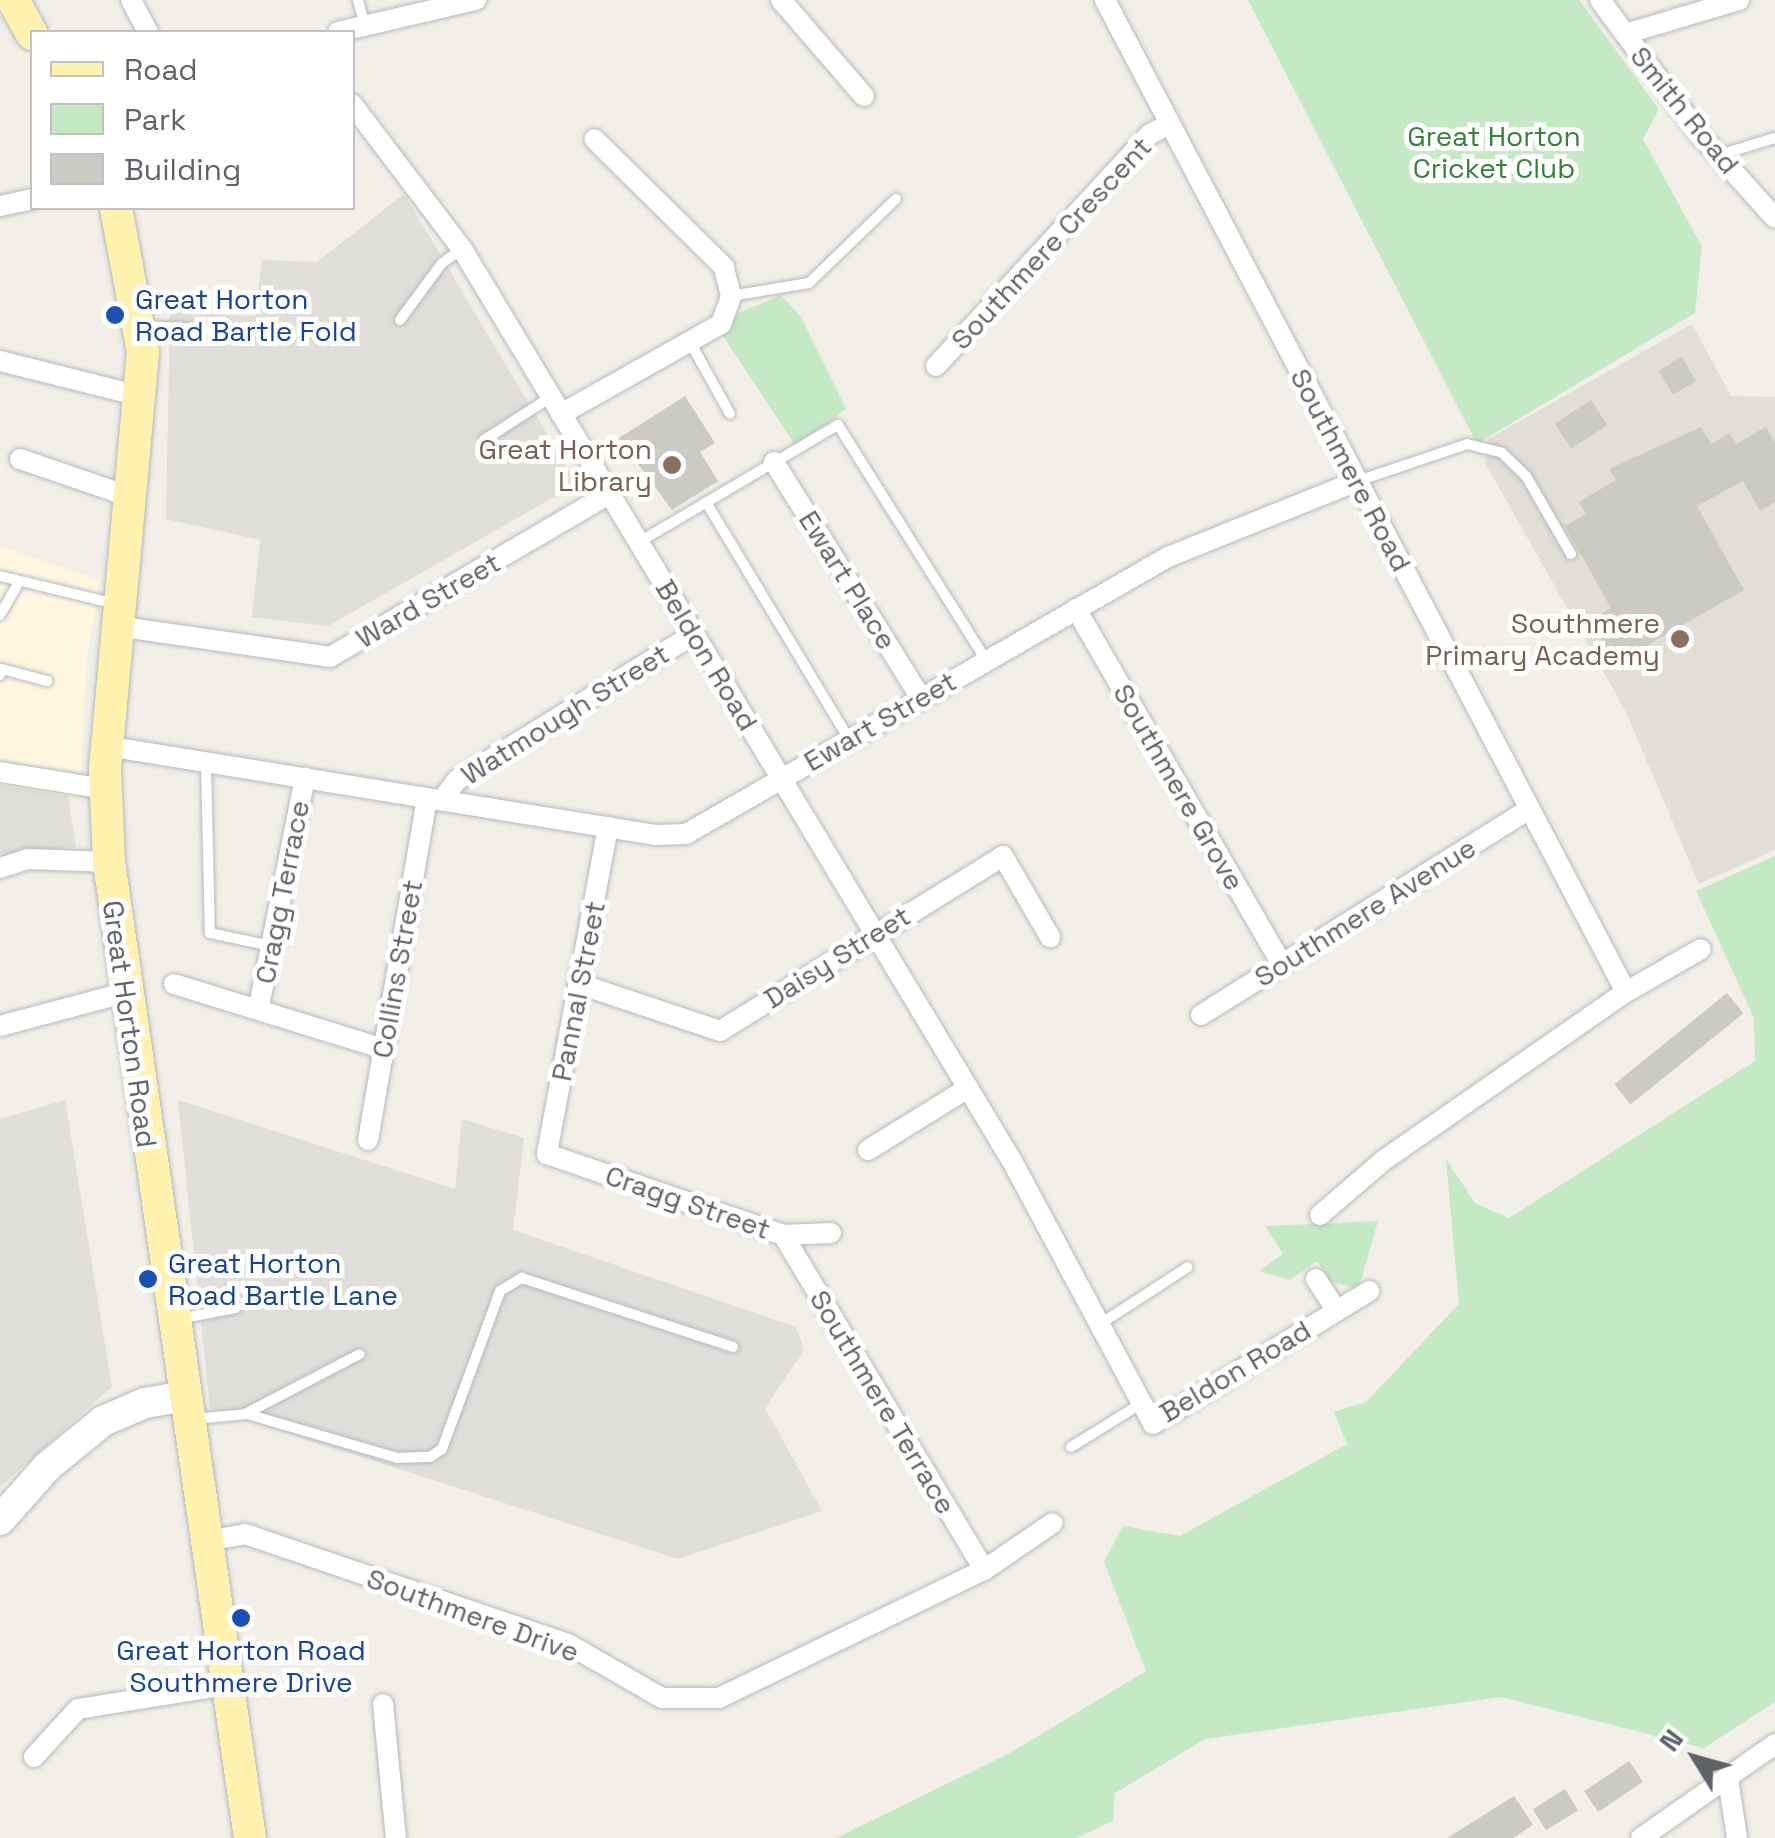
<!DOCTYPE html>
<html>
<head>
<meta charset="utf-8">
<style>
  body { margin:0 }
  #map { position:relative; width:1775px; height:1838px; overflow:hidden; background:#f1efe8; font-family:"Space Grotesk",sans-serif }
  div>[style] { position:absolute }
  .commercial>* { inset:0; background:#fef7e0 }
  .industrial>* { inset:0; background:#e0deda }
  .education>* { inset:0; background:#e1ded6 }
  .green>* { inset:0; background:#c5e8c5 }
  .building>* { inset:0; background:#cccac5; transform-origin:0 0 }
  .roads { filter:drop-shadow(0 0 2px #b5b8bc) drop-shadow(0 0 2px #b5b8bc) }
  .lane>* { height:10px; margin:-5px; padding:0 5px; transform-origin:5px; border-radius:5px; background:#fff }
  .street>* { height:20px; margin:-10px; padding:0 10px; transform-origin:10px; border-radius:10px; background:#fff }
  .secondary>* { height:30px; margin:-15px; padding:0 15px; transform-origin:15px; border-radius:15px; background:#fff }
  .primary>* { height:32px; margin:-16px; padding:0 16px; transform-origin:16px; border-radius:16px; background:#fff2af }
  .dots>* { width:28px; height:28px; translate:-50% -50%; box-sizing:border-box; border:5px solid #fff; border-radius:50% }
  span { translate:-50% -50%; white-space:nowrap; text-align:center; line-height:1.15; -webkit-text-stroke:10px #fff; paint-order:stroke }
  .street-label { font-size:28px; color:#5f6368 }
  .park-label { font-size:28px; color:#348238 }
  .transit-label { font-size:28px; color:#164399 }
  .left { translate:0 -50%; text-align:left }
  .education-label { font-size:28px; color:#785e54 }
  .right { translate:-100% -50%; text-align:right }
  .legend { position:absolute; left:30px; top:30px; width:325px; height:180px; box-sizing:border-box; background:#fff; border:2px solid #bfc1c3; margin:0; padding:12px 18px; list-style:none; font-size:30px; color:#5f6368 }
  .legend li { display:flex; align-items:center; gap:20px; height:50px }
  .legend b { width:50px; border:2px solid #bfc1c3 }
  .north { position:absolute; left:1645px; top:1708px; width:100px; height:100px; -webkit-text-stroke:8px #fff; paint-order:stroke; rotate:307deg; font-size:28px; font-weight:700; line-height:40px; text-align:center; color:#5f6368 }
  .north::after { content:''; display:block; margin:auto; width:35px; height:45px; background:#5f6368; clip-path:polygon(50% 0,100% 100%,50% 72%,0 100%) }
</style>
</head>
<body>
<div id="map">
  <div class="commercial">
    <div style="clip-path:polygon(0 546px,100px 580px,86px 663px,80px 799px,0 787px)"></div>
  </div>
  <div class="industrial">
    <div style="clip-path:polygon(404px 194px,577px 484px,328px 626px,252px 617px,260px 540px,166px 519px,170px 312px,255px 316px,262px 260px,317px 262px)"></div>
    <div style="clip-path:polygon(0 785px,68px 796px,76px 847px,0 854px)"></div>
    <div style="clip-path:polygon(65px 1100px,112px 1387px,0 1487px,0 1119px)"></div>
    <div style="clip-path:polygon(178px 1100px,455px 1189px,462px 1119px,524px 1138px,513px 1230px,796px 1327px,804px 1350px,765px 1408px,822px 1511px,678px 1559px,210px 1408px)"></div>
  </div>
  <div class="education">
    <div style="clip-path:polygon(1692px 324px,1731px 396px,1775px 397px,1775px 850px,1699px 884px,1625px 710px,1485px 463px,1488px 439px)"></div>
  </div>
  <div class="green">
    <div style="clip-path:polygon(1248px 0,1579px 0,1659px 109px,1643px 139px,1702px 247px,1695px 313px,1477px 444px)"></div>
    <div style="clip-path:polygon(781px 295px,801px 317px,846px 409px,796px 446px,723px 336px,739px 313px)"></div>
    <div style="clip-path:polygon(1775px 856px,1775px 1702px,1704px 1748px,1501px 1697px,1205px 1739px,1115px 1793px,1113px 1821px,1076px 1838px,836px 1838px,1010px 1753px,1146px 1671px,1104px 1562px,1123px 1526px,1180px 1536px,1347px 1444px,1334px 1412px,1366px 1402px,1459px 1304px,1446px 1159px,1475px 1203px,1509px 1218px,1755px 1061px,1754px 1018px,1696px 891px)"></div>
    <div style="clip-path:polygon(1378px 1221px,1360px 1284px,1353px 1287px,1331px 1282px,1317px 1261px,1290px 1280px,1259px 1271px,1283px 1254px,1265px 1226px)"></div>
  </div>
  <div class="building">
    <div style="left:1682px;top:357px;width:28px;height:27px;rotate:60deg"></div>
    <div style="clip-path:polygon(685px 396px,715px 443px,700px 452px,718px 481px,672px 510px,619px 438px)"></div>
    <div style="left:1591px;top:400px;width:30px;height:43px;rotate:57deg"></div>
    <div style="clip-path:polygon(1701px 427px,1711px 444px,1730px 433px,1736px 444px,1766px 427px,1775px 442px,1775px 502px,1760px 511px,1743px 481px,1697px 506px,1744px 590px,1616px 663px,1590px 620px,1611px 608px,1565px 526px,1586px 514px,1579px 502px,1616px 480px,1609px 469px)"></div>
    <div style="left:1727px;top:993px;width:26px;height:145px;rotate:51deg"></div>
    <div style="left:1629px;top:1761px;width:25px;height:54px;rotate:56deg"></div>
    <div style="left:1565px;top:1789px;width:25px;height:38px;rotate:58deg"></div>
    <div style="clip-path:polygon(1514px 1796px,1533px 1825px,1513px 1838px,1447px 1838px)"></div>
  </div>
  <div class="roads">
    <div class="lane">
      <div style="left:358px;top:0;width:27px;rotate:75deg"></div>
      <div style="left:1719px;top:155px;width:59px;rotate:-16.9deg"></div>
      <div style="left:731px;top:296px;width:79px;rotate:-9.5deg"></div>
      <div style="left:809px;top:283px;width:121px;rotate:-44deg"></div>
      <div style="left:400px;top:320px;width:71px;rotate:-53.6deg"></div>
      <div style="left:442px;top:263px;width:24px;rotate:-35deg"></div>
      <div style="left:145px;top:326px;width:134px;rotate:3deg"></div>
      <div style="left:690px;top:342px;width:82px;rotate:60.9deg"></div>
      <div style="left:484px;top:440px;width:80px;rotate:-32.7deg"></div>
      <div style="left:1358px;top:481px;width:115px;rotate:-18.7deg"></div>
      <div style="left:1467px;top:444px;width:36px;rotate:14deg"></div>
      <div style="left:1502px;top:453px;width:33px;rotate:44deg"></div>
      <div style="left:1526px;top:476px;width:90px;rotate:60deg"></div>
      <div style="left:706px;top:502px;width:277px;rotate:58.9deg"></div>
      <div style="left:639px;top:542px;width:231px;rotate:-30.5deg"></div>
      <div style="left:838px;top:425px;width:278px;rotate:57.8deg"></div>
      <div style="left:0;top:576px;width:120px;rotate:13.5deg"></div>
      <div style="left:0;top:615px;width:34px;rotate:-60deg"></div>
      <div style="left:0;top:675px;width:6px;rotate:-72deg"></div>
      <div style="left:2px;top:669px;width:47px;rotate:14.9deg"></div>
      <div style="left:206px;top:763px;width:170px;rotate:88.7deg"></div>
      <div style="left:210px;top:933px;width:62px;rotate:12deg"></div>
      <div style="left:179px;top:1319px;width:58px;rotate:-10.9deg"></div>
      <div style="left:1097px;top:1326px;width:108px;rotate:-33deg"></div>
      <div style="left:247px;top:1413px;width:127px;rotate:-27.6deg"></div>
      <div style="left:194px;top:1419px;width:53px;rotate:-5.4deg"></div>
      <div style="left:247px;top:1414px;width:156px;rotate:16.3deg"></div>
      <div style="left:397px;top:1458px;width:33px;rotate:-2deg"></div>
      <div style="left:430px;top:1457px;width:14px;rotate:-34deg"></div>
      <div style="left:442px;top:1449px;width:168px;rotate:-69.8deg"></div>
      <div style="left:500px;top:1291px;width:26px;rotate:-31deg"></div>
      <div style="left:522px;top:1278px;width:222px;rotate:18.1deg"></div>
      <div style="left:1071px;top:1447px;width:84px;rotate:-31.8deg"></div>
    </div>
    <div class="street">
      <div style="left:131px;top:0;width:36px;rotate:62deg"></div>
      <div style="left:781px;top:0;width:127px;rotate:49.2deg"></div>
      <div style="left:1105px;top:0;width:1120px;rotate:62.29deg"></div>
      <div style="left:1600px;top:0;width:169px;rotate:53.4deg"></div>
      <div style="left:1701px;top:136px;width:110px;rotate:47.9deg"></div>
      <div style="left:338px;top:32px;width:142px;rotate:-13.1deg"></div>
      <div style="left:1625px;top:34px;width:119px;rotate:-16.6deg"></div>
      <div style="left:352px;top:104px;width:182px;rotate:52.8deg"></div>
      <div style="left:462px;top:249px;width:1065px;rotate:58.91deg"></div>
      <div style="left:1012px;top:1161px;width:298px;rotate:61.8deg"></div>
      <div style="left:1153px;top:1424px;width:254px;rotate:-31.6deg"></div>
      <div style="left:0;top:206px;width:33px;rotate:-12deg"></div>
      <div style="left:0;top:361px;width:144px;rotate:14deg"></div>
      <div style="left:936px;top:366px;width:316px;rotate:-47.3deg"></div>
      <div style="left:1150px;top:134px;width:22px;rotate:-27deg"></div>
      <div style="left:561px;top:414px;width:184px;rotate:-29.4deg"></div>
      <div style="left:721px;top:324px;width:30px;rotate:-70deg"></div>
      <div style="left:731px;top:296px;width:30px;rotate:-104deg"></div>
      <div style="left:724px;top:267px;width:182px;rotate:-135.4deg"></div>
      <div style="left:20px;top:459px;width:117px;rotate:18.9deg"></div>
      <div style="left:774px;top:462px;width:278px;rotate:58.1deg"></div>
      <div style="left:1076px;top:609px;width:410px;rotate:59.9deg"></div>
      <div style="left:116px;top:626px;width:216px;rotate:8.2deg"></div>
      <div style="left:330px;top:657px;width:323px;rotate:-30.3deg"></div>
      <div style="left:106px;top:746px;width:556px;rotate:9.21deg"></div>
      <div style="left:655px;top:835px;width:31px;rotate:-2deg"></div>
      <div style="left:686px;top:834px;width:556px;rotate:-29.89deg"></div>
      <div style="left:1168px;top:557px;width:204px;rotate:-21.9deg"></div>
      <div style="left:0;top:772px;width:106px;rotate:9.2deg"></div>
      <div style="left:442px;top:800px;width:25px;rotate:-53deg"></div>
      <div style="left:457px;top:780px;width:278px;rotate:-31.6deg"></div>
      <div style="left:608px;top:827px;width:333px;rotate:100.6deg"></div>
      <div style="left:547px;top:1154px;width:250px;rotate:18.9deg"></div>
      <div style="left:783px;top:1235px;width:48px;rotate:-2.4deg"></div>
      <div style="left:0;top:868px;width:29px;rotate:-18deg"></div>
      <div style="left:28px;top:859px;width:81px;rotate:2.1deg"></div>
      <div style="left:174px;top:984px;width:220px;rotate:17.2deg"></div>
      <div style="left:579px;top:984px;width:149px;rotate:18.4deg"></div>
      <div style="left:720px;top:1031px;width:333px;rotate:-31.7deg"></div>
      <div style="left:1003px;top:856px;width:94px;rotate:59.9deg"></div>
      <div style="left:259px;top:1006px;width:233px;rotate:-78.6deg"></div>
      <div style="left:1201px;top:1015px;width:387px;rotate:-32.1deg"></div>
      <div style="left:0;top:1026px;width:128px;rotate:-14.9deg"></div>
      <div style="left:368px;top:1140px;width:347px;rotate:-80.2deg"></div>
      <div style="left:868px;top:1150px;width:118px;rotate:-31.8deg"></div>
      <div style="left:1320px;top:1215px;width:84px;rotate:-40.7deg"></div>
      <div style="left:1384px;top:1160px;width:295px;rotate:-34.8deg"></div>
      <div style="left:1626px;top:992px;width:86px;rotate:-29.8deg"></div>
      <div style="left:783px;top:1235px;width:391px;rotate:59deg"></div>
      <div style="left:1316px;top:1279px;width:38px;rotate:57deg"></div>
      <div style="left:206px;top:1541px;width:40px;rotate:-10deg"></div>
      <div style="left:245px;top:1534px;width:341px;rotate:18.8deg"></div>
      <div style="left:568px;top:1644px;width:108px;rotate:29.9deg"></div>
      <div style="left:662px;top:1698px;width:57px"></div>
      <div style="left:719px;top:1698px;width:294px;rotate:-25.8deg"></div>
      <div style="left:984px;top:1570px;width:83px;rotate:-34.3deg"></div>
      <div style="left:383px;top:1704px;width:135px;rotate:84.5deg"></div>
      <div style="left:34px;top:1757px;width:65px;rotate:-47.5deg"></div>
      <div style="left:78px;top:1709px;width:151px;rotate:-9.2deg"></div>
      <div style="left:1728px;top:1779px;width:60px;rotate:81.3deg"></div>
      <div style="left:1641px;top:1838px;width:164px;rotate:-35deg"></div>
    </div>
    <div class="secondary">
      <div style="left:0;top:1520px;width:72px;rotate:-48.4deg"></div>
      <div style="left:48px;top:1466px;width:71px;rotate:-39.3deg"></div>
      <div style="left:103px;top:1421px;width:46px;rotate:-23.2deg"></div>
      <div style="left:145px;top:1403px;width:42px;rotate:-9.7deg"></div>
    </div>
    <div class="primary">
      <div style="left:13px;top:0;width:39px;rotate:61deg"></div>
      <div style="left:116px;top:208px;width:147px;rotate:79.4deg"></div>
      <div style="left:143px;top:352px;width:420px;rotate:95.2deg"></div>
      <div style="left:105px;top:770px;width:92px;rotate:87.5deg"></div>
      <div style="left:109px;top:862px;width:986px;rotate:81.78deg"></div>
    </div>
  </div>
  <div class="dots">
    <div style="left:115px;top:315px;background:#1a4fb4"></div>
    <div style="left:672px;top:465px;background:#8d6e63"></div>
    <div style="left:1680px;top:639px;background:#8d6e63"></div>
    <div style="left:148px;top:1279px;background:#1a4fb4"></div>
    <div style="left:241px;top:1618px;background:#1a4fb4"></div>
  </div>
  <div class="street-label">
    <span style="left:1685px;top:110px;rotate:51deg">Smith Road</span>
    <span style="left:1051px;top:243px;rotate:-47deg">Southmere Crescent</span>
    <span style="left:1351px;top:470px;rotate:62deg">Southmere Road</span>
    <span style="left:848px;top:580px;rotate:58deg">Ewart Place</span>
    <span style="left:428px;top:600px;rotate:-30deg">Ward Street</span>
    <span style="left:707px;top:655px;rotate:59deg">Beldon Road</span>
    <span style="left:565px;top:714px;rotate:-32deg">Watmough Street</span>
    <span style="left:880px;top:721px;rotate:-30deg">Ewart Street</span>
    <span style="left:1179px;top:787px;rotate:60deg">Southmere Grove</span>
    <span style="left:282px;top:892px;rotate:-79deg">Cragg Terrace</span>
    <span style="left:1365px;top:912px;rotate:-32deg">Southmere Avenue</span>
    <span style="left:837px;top:957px;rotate:-32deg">Daisy Street</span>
    <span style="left:397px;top:969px;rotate:-80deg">Collins Street</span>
    <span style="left:578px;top:991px;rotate:-79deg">Pannal Street</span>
    <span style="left:130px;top:1024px;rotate:82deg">Great Horton Road</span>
    <span style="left:688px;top:1202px;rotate:19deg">Cragg Street</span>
    <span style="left:1235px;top:1371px;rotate:-31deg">Beldon Road</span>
    <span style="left:883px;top:1402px;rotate:59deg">Southmere Terrace</span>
    <span style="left:473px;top:1615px;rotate:20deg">Southmere Drive</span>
  </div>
  <div class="park-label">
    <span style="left:1494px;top:152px">Great Horton<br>Cricket Club</span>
  </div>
  <div class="transit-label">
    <span class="left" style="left:135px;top:315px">Great Horton<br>Road Bartle Fold</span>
    <span class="left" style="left:168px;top:1279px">Great Horton<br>Road Bartle Lane</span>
    <span style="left:241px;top:1666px">Great Horton Road<br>Southmere Drive</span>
  </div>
  <div class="education-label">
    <span class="right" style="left:652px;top:465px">Great Horton<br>Library</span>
    <span class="right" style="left:1660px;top:639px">Southmere<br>Primary Academy</span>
  </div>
  <ul class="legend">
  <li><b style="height:12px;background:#fff2af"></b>Road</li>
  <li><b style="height:28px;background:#c5e8c5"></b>Park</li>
  <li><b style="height:28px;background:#cccac5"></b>Building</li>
  </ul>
  <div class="north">N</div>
</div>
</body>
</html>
